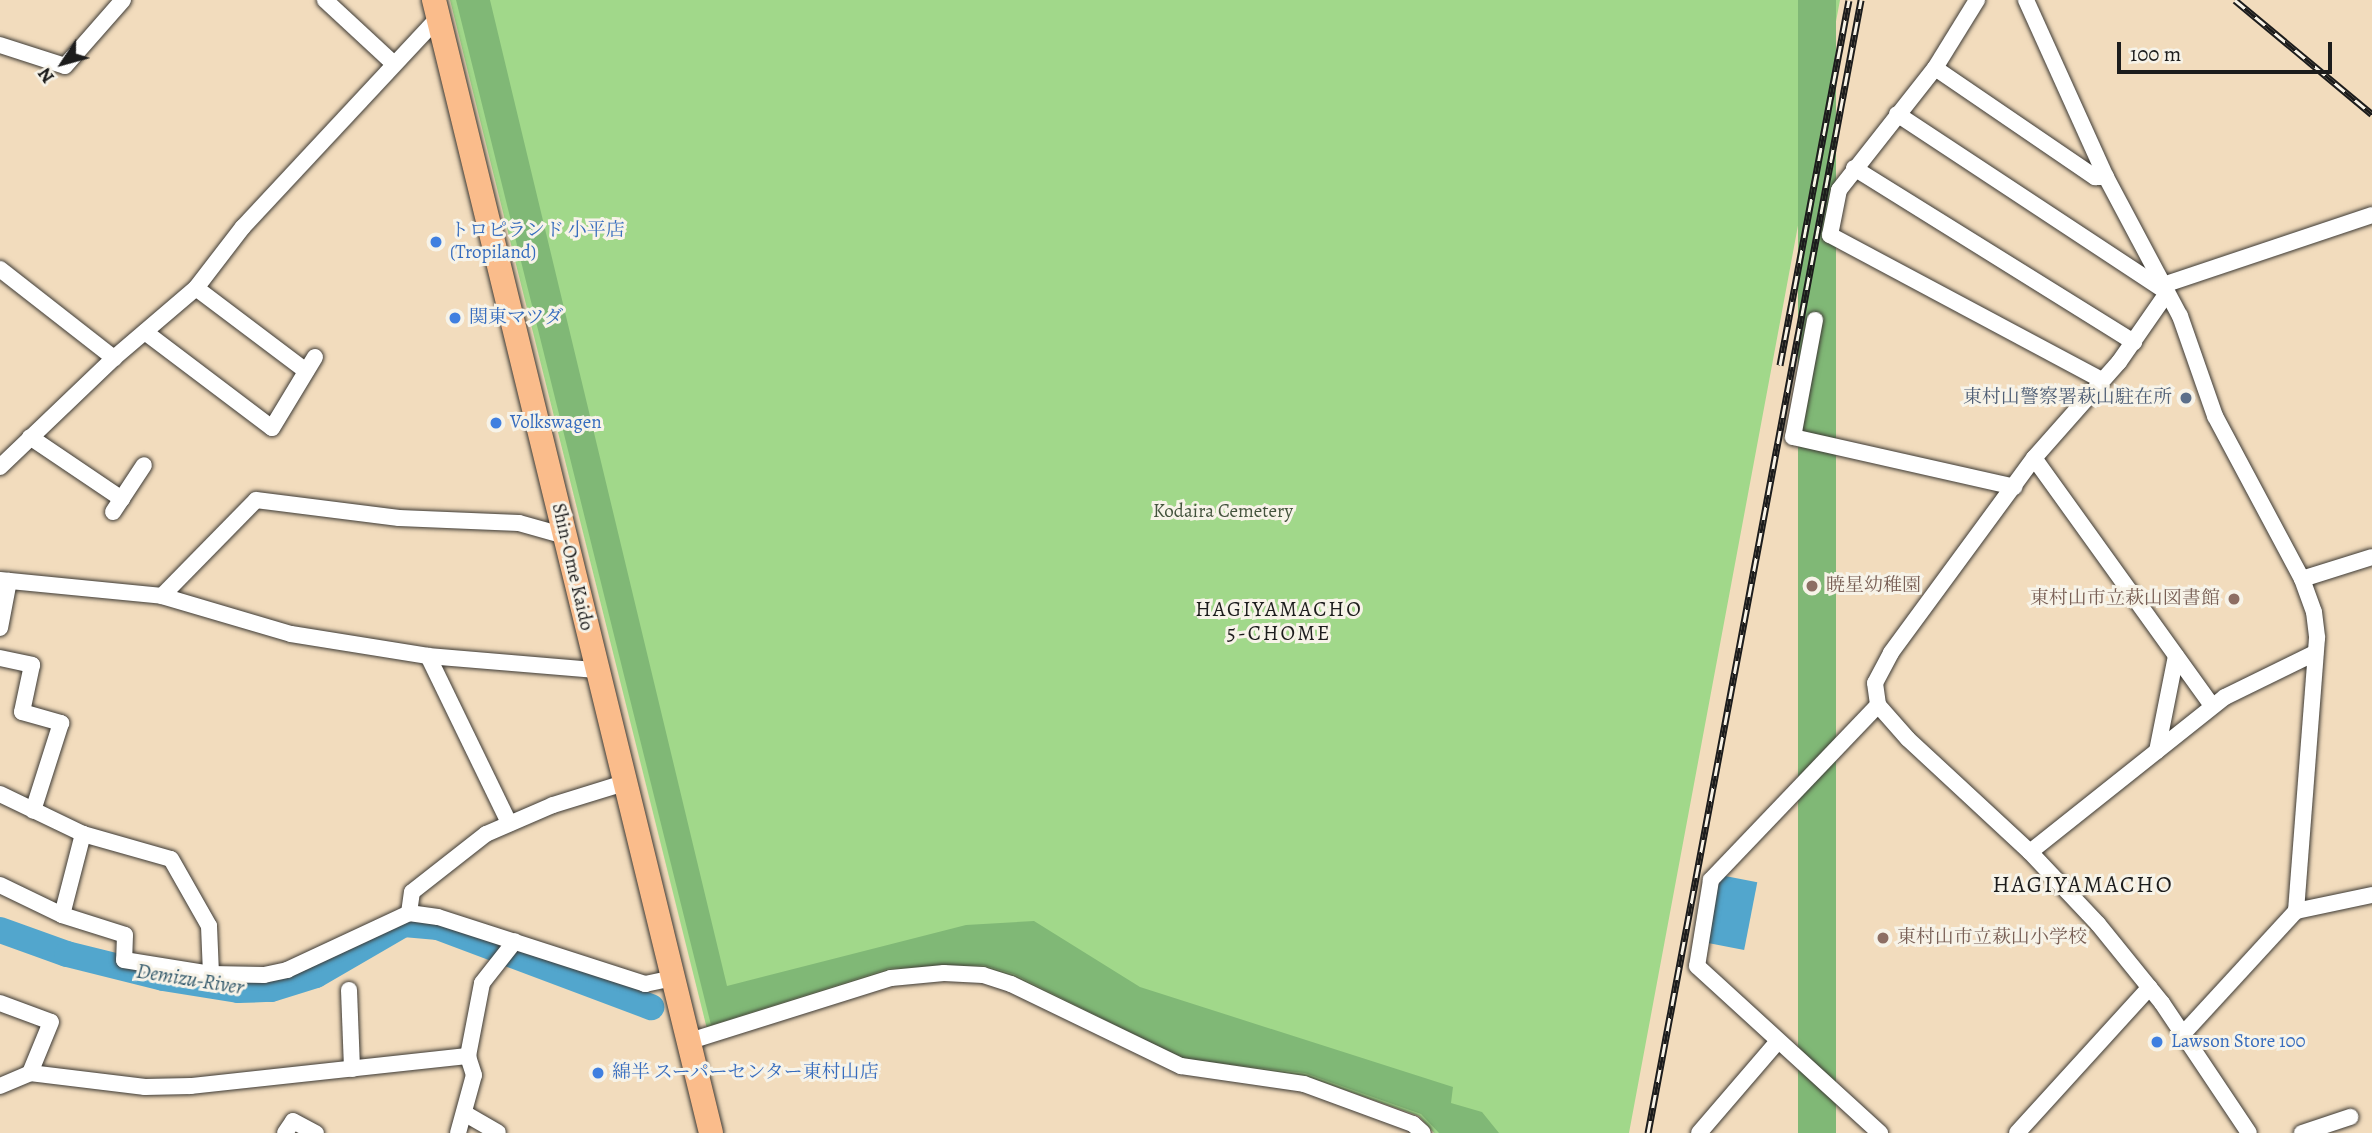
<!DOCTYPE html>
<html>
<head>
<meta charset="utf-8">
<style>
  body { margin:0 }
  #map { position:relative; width:2372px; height:1133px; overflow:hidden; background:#f2dcbd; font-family:Alegreya,"Noto Serif JP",serif }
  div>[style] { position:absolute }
  .green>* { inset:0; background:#a1d88a }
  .forest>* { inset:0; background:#80b876; transform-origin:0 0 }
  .water>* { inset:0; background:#52a6cd; transform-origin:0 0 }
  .river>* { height:26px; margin:-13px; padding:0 13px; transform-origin:13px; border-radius:13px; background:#52a6cd }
  .roads { filter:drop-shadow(0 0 2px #3c3934) drop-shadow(0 0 2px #3c3934) }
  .minor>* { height:16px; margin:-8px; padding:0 8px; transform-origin:8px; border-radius:8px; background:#fff }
  .primary>* { height:24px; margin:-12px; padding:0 12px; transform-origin:12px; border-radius:12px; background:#fabc8b }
  .rail>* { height:7px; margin-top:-3.5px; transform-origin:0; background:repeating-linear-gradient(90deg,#f7f3e8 0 13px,#1c1c1c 0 26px); box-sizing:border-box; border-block:2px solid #1c1c1c }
  .dots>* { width:19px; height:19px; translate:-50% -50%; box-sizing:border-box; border:4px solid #f7f3e8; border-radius:50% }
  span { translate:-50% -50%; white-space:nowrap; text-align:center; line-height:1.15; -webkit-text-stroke:6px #f7f3e8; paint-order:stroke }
  .shop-label { font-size:19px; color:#366cbe }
  .left { translate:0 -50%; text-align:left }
  .service-label { font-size:19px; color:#4e5e75 }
  .right { translate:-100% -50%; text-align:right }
  .park-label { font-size:19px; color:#44543d }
  .street-label { font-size:19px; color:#1c1c1c }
  .education-label { font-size:19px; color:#785e54 }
  .neighbourhood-label { font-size:21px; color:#1c1c1c; letter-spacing:2px }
  .water-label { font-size:21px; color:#345a6c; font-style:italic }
  .quarter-label { font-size:23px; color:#1c1c1c; letter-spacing:2px }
  .north { position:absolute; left:28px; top:28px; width:70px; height:70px; -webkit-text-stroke:5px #f7f3e8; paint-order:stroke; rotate:234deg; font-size:19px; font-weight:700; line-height:28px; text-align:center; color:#1c1c1c }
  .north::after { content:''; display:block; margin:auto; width:24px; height:32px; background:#1c1c1c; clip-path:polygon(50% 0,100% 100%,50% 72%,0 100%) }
  .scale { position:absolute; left:2117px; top:42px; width:215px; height:32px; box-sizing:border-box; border:4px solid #1c1c1c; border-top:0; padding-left:9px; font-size:21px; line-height:24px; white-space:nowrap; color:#1c1c1c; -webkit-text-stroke:5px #f7f3e8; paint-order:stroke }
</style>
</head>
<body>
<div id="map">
  <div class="green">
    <div style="clip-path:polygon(450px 0,1840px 0,1629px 1133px,1434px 1133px,1419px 1116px,1305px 1076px,1181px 1062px,1012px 978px,890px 972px,707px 1029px)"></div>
  </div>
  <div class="forest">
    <div style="clip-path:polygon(456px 0,490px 0,727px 986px,966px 925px,1034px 921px,1140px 987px,1453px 1087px,1451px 1103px,1482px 1112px,1499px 1133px,1439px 1133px,1421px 1114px,1305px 1073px,1183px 1059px,1014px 974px,983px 965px,890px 968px,711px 1025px)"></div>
    <div style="left:1798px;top:0;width:38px;height:1152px"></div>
  </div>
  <div class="water">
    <div style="left:1720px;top:875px;width:38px;height:69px;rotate:11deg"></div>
  </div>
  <div class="river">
    <div style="left:0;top:930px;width:71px;rotate:19.7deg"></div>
    <div style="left:67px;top:954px;width:99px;rotate:14deg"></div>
    <div style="left:163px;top:978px;width:76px;rotate:9.1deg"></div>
    <div style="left:238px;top:990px;width:33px;rotate:-2deg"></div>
    <div style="left:271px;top:989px;width:47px;rotate:-17.3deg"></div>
    <div style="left:316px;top:975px;width:102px;rotate:-30.1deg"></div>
    <div style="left:404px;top:924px;width:34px;rotate:5deg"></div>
    <div style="left:438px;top:927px;width:228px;rotate:20.6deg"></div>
  </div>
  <div class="roads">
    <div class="minor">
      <div style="left:325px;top:0;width:94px;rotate:42.8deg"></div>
      <div style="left:1977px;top:0;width:80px;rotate:121.7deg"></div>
      <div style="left:1935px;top:68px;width:155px;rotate:128.2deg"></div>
      <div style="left:1839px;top:190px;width:46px;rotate:101.3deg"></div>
      <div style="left:1830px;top:235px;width:308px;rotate:28.1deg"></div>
      <div style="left:2026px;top:0;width:194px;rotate:65.7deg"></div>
      <div style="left:2106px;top:177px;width:157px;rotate:62deg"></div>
      <div style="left:2180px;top:316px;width:106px;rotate:70.7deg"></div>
      <div style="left:2215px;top:416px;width:185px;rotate:61.9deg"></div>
      <div style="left:2302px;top:579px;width:35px;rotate:70deg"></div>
      <div style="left:2314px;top:612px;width:26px;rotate:83deg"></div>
      <div style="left:2317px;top:638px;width:274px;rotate:94.4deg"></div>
      <div style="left:2296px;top:911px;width:166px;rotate:132.6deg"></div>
      <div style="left:0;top:45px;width:68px;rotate:17.9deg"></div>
      <div style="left:65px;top:66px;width:88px;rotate:-48.7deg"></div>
      <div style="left:1935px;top:68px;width:194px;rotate:34.3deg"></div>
      <div style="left:2095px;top:177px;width:11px"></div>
      <div style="left:1897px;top:114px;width:321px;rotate:33.4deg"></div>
      <div style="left:1854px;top:168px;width:330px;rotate:31.9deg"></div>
      <div style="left:0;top:269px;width:145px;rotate:38deg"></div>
      <div style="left:2163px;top:285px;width:220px;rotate:-18.5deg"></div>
      <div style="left:196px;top:288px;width:138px;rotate:37deg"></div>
      <div style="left:2167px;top:293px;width:84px;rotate:124.8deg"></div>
      <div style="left:2119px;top:362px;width:128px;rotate:131.5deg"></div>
      <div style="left:2034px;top:458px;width:242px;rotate:126.3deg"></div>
      <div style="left:1891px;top:653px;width:34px;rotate:118deg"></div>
      <div style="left:1875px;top:683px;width:22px;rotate:82deg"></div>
      <div style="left:1878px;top:705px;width:45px;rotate:48.6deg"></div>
      <div style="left:1908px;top:739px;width:166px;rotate:42.8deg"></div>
      <div style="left:2030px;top:852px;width:99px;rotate:46.6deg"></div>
      <div style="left:2098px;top:924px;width:102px;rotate:51deg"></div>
      <div style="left:2162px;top:1003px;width:156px;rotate:56.2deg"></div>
      <div style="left:1815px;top:320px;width:119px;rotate:100.6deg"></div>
      <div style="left:1793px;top:437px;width:227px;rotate:12.7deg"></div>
      <div style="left:145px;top:332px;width:159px;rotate:37.1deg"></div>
      <div style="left:272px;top:428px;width:83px;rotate:-58.8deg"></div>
      <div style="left:30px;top:437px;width:111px;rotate:34deg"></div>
      <div style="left:2034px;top:458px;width:305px;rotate:54.3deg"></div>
      <div style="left:0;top:467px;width:158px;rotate:-43.7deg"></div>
      <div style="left:114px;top:358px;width:108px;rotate:-40.5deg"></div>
      <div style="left:196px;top:288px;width:77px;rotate:-52.4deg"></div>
      <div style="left:243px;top:227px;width:286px;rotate:-47deg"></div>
      <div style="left:113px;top:512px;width:56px;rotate:-56.6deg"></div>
      <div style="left:2302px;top:579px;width:73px;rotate:-17.4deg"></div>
      <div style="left:0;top:580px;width:163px;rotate:5.6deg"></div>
      <div style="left:162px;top:596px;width:134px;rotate:16.4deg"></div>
      <div style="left:291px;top:634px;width:139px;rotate:9.1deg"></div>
      <div style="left:428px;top:656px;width:169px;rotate:4.8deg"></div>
      <div style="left:162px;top:596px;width:134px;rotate:-45.6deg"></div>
      <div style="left:256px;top:500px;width:144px;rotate:7.2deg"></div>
      <div style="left:399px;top:518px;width:120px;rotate:2.4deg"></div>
      <div style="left:519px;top:523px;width:48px;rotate:15.8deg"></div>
      <div style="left:0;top:628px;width:48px;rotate:-79.2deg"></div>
      <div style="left:428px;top:656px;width:186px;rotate:64.1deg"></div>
      <div style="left:0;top:658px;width:33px;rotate:12deg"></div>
      <div style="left:32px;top:665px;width:48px;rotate:102deg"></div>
      <div style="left:22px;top:712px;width:41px;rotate:15.8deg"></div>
      <div style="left:61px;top:723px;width:92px;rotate:107.7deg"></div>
      <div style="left:1878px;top:705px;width:242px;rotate:133.7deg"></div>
      <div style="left:1711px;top:880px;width:87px;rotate:99.2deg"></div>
      <div style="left:1697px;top:966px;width:248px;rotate:42.4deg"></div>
      <div style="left:2157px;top:751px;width:97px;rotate:-78.7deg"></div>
      <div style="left:0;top:794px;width:92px;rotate:25.7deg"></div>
      <div style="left:83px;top:834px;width:91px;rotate:15.9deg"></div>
      <div style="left:171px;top:859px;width:77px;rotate:60.4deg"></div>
      <div style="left:209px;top:926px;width:48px;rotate:87.6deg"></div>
      <div style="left:2030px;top:852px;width:249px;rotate:-38.5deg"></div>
      <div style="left:2225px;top:697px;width:100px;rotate:-26.1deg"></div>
      <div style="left:0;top:885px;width:69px;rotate:25.8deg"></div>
      <div style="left:62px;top:915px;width:84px;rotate:-75.5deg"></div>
      <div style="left:2296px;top:911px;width:78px;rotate:-11.9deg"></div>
      <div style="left:409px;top:913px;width:21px;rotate:-82deg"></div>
      <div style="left:412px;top:892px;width:94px;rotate:-38.1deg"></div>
      <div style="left:486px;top:834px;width:73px;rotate:-23.4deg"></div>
      <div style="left:553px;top:805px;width:74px;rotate:-17.2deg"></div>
      <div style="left:62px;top:915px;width:66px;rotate:17.6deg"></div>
      <div style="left:125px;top:935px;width:25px;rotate:92deg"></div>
      <div style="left:124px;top:960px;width:88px;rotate:9.1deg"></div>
      <div style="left:211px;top:974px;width:53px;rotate:1.1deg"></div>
      <div style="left:264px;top:975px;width:24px;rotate:-12deg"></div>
      <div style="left:287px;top:970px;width:135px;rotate:-25deg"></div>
      <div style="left:409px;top:913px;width:29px;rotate:8deg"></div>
      <div style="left:438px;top:917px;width:218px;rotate:17.9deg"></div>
      <div style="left:645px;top:984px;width:29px;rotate:-12deg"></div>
      <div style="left:349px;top:990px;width:79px;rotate:87.8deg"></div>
      <div style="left:0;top:1003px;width:54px;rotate:20.4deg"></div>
      <div style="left:51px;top:1022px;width:55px;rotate:112.4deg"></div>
      <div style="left:690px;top:1041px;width:211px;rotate:-17.4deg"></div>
      <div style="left:891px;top:978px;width:53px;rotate:-5.4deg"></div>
      <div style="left:944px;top:973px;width:39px;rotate:3deg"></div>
      <div style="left:983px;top:975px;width:29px;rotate:18deg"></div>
      <div style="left:1011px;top:984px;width:189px;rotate:25.8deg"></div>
      <div style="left:1181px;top:1066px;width:124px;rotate:8.3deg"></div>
      <div style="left:1304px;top:1084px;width:116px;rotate:20.2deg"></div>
      <div style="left:1413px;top:1124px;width:13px;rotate:42deg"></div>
      <div style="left:0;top:1086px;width:33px;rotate:-23deg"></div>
      <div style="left:30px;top:1073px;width:116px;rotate:6.9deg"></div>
      <div style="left:145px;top:1087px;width:46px;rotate:-1.2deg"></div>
      <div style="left:191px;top:1086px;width:279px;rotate:-6.2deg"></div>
      <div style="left:464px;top:1113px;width:39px;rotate:30deg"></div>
      <div style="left:285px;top:1133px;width:14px;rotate:-56deg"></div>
      <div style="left:293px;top:1121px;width:26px;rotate:28deg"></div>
      <div style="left:458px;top:1133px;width:60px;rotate:-74.6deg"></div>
      <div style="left:474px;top:1075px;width:20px;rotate:-108deg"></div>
      <div style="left:468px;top:1056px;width:74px;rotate:-79.1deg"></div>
      <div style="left:482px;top:983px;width:53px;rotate:-51.8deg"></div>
      <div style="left:1699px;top:1133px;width:121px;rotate:-49.3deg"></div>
      <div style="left:2017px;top:1133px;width:197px;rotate:-47.7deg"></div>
      <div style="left:2302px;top:1133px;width:51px;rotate:-18.4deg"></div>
    </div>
    <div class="primary">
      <div style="left:434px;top:0;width:1166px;rotate:76.26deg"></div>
    </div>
  </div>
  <div class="rail">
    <div style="left:2235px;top:0;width:178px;rotate:39.8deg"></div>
    <div style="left:1780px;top:365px;width:371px;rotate:-79.3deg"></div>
    <div style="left:1648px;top:1133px;width:1153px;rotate:-79.35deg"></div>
  </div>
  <div class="dots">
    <div style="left:436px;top:242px;background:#3f7fe0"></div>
    <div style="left:455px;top:318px;background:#3f7fe0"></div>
    <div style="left:2186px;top:398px;background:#5c6f8a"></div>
    <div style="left:496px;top:423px;background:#3f7fe0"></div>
    <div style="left:1812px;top:586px;background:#8d6e63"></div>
    <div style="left:2234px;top:599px;background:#8d6e63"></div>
    <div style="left:1883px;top:938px;background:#8d6e63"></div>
    <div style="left:2157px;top:1042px;background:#3f7fe0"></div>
    <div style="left:598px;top:1073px;background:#3f7fe0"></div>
  </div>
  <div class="shop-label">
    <span class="left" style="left:450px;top:242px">トロピランド 小平店<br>(Tropiland)</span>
    <span class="left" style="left:469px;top:318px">関東マツダ</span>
    <span class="left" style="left:510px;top:423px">Volkswagen</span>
    <span class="left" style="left:2171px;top:1042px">Lawson Store 100</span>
    <span class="left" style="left:612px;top:1073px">綿半 スーパーセンター東村山店</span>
  </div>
  <div class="service-label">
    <span class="right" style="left:2172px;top:398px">東村山警察署萩山駐在所</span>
  </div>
  <div class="park-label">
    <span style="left:1223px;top:512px">Kodaira Cemetery</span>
  </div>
  <div class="street-label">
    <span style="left:572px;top:567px;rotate:77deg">Shin-Ome Kaido</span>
  </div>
  <div class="education-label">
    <span class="left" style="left:1826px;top:586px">暁星幼稚園</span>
    <span class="right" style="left:2220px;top:599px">東村山市立萩山図書館</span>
    <span class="left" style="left:1897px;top:938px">東村山市立萩山小学校</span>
  </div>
  <div class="neighbourhood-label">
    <span style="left:1279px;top:621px">HAGIYAMACHO<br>5-CHOME</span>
  </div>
  <div class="water-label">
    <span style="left:190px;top:979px;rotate:9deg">Demizu-River</span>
  </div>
  <div class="quarter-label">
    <span style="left:2083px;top:885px">HAGIYAMACHO</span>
  </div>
  <div class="north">N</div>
  <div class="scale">100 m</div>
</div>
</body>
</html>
